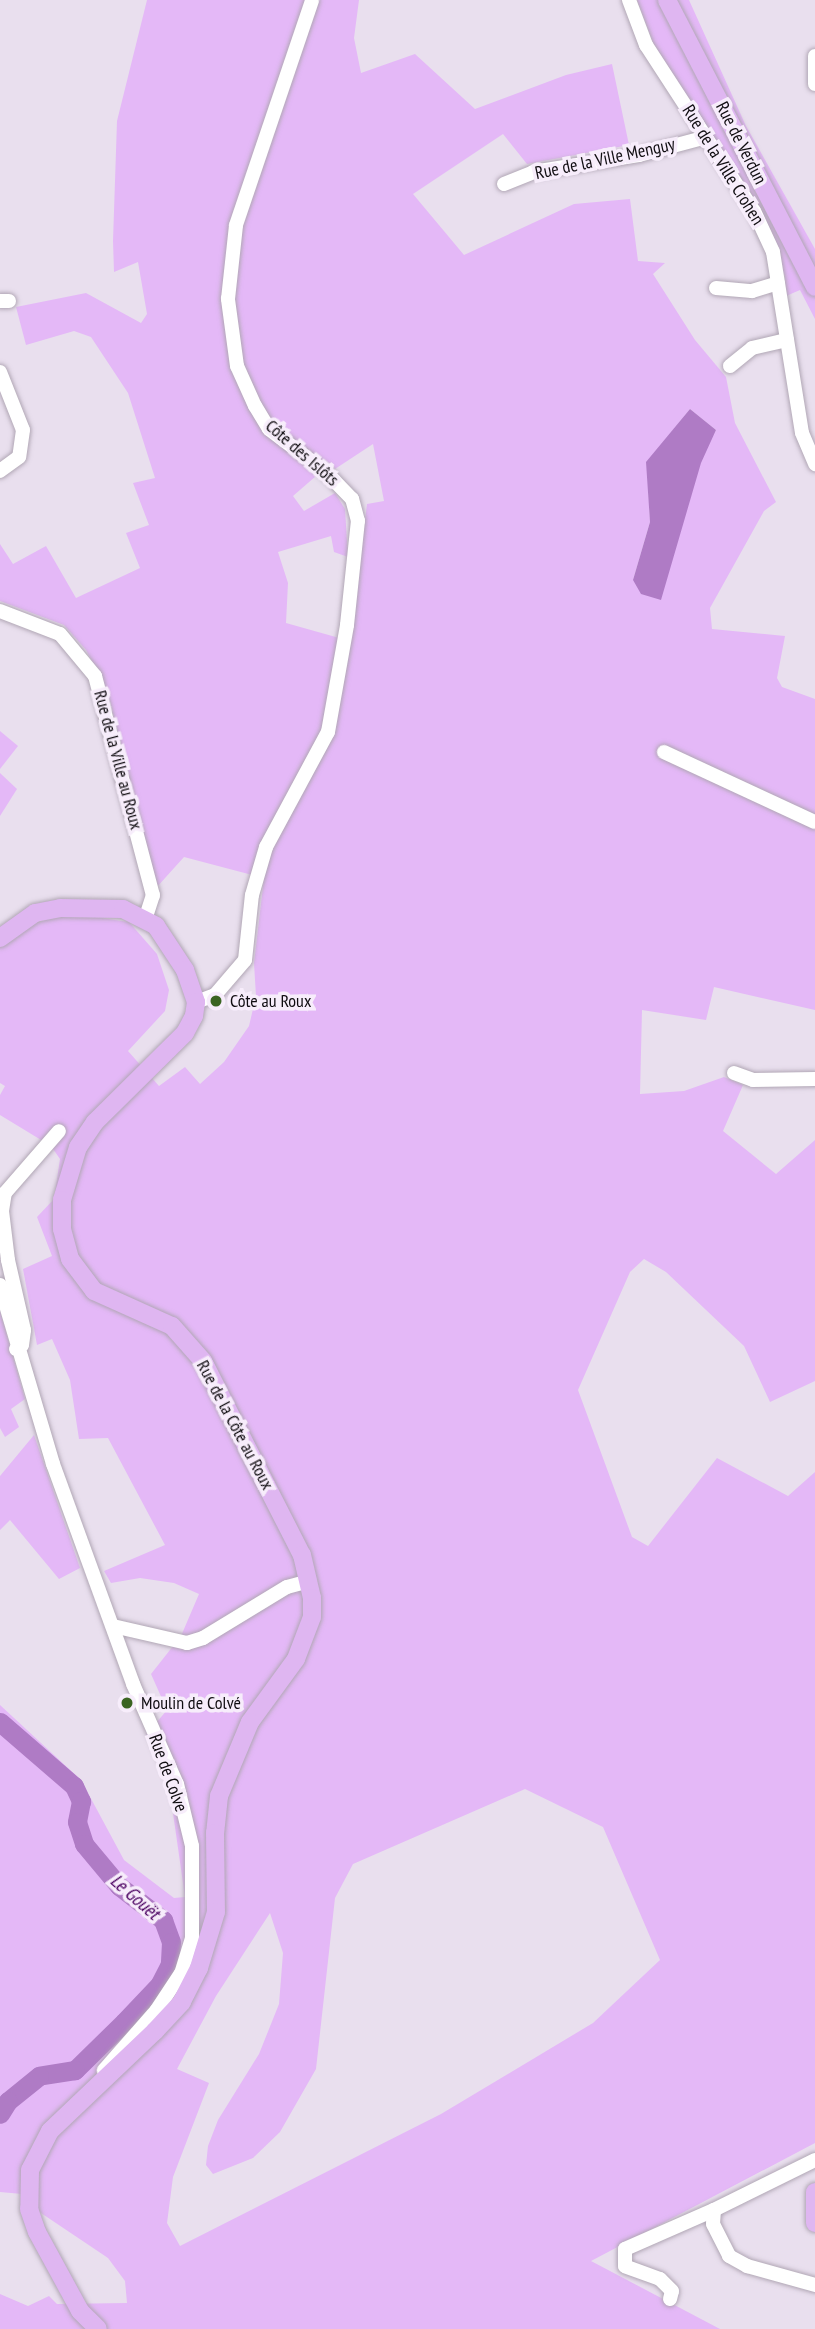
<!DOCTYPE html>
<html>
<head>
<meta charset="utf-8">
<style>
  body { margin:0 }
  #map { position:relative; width:815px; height:2329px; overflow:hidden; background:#e9dfee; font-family:"PT Sans Narrow",sans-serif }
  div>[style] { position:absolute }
  .green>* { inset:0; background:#e4b8f7 }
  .water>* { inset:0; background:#af7bc5 }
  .river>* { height:19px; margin:-9.5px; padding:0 9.5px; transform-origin:9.5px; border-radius:9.5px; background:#af7bc5 }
  .roads { filter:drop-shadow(0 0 2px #b1a7b5) drop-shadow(0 0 2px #b1a7b5) }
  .minor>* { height:14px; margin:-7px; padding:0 7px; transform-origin:7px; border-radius:7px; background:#fff }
  .major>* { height:18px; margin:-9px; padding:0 9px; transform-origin:9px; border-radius:9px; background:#dfb6f1 }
  .dots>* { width:19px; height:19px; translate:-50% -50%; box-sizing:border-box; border:4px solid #f7edfb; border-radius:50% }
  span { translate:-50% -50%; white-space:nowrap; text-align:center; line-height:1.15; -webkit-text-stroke:7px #f7edfb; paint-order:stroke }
  .street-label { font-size:18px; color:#100d11 }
  .poi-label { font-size:18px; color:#100d11 }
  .left { translate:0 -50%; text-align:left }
  .water-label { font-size:19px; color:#4a0060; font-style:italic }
</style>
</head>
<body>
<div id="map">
  <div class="green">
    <div style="clip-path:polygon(evenodd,147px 0,359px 0,354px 38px,361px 73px,415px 54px,475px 109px,566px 75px,612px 64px,629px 145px,527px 164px,503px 134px,413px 194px,464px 255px,574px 204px,630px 199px,638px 261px,665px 263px,653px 274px,695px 340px,726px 377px,735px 423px,776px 502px,764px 511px,710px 608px,712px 629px,785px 636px,777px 678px,782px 687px,815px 699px,815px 1010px,714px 987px,706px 1020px,642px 1010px,640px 1094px,684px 1091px,724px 1077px,743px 1085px,723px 1131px,776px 1174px,815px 1140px,815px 1381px,770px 1402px,744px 1346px,666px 1272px,644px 1259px,630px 1272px,578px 1390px,632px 1537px,648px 1546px,717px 1458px,788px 1496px,815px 1472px,815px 2143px,591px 2261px,720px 2329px,0 2329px,0 2294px,28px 2306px,49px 2296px,57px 2304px,127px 2303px,125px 2281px,108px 2258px,38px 2211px,22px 2194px,0 2192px,0 1705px,81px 1780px,124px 1860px,174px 1898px,185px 1897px,170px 1792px,146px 1735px,167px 1710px,151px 1674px,181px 1636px,199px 1594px,174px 1583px,140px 1578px,111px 1583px,104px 1571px,165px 1545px,108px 1438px,79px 1439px,70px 1380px,52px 1339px,37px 1345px,23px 1269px,52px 1256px,37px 1217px,54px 1199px,60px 1159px,51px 1146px,0 1115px,0 1095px,5px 1086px,0 1083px,0 947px,33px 924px,67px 913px,129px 922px,157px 954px,169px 990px,165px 1011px,128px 1051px,159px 1086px,185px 1067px,200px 1084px,224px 1062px,249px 1026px,256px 996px,254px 963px,264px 878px,184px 857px,156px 888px,107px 689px,86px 650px,64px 625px,0 601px,0 544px,13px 564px,46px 546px,76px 598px,140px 568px,126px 533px,149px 525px,133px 483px,155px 478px,128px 393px,91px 337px,74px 331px,26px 345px,16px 307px,86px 293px,141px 323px,147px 314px,138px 262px,114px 272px,113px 241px,117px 121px,147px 0,690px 409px,716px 430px,633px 580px,650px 522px,647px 462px,690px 409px,147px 0,373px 444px,384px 501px,367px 504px,350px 641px,286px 623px,288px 583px,278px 552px,331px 536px,334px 552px,348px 557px,345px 509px,335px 493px,304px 511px,293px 496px,331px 463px,335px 469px,373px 444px,147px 0,525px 1789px,603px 1827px,660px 1960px,593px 2023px,441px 2114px,180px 2246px,167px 2223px,173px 2177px,209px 2083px,177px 2069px,216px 1996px,270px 1913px,283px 1953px,279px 2004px,259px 2054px,218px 2120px,208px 2146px,206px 2165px,213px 2174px,253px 2158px,280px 2132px,316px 2069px,335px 1898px,353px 1864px,525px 1789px)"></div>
    <div style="clip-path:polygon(637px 0,689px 0,746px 126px,815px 249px,815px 319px,800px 290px,786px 296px,785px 276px,755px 205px,657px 53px)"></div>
    <div style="clip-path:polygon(0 731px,18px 746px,0 769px)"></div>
    <div style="clip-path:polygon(0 773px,17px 789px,0 816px)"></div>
    <div style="clip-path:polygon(0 1311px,25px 1399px,11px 1409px,19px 1427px,5px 1437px,0 1428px)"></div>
    <div style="clip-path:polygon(34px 1435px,80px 1568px,59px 1579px,10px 1520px,0 1530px,0 1476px)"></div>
  </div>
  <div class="water">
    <div style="clip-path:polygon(690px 409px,716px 430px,701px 463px,661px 600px,641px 594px,633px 580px,650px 522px,646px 462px)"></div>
  </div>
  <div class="river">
    <div style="left:0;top:1722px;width:98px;rotate:40.9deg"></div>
    <div style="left:74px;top:1786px;width:17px;rotate:65deg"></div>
    <div style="left:81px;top:1801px;width:21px;rotate:101deg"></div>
    <div style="left:77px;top:1822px;width:23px;rotate:72deg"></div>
    <div style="left:84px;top:1844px;width:55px;rotate:50.2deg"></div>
    <div style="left:119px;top:1886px;width:56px;rotate:37.7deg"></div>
    <div style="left:163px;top:1920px;width:23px;rotate:70deg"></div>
    <div style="left:171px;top:1942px;width:22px;rotate:93deg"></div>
    <div style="left:170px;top:1964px;width:22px;rotate:117deg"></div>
    <div style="left:160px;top:1984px;width:52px;rotate:133.5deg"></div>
    <div style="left:124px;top:2022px;width:69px;rotate:135.6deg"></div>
    <div style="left:75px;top:2070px;width:36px;rotate:171deg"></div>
    <div style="left:39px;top:2076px;width:40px;rotate:141deg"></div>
    <div style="left:8px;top:2101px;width:15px;rotate:122deg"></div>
  </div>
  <div class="roads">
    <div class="minor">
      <div style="left:629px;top:0;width:48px;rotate:69.3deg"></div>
      <div style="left:646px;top:45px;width:198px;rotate:57deg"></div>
      <div style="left:754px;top:211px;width:45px;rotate:65.1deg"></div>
      <div style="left:773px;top:252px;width:183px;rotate:80.9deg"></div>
      <div style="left:802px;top:433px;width:34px;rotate:67deg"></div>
      <div style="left:815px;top:56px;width:28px;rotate:90deg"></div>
      <div style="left:504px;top:184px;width:31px;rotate:-22deg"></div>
      <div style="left:533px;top:172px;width:107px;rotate:-9.1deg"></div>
      <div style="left:639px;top:155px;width:69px;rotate:-15deg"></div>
      <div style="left:716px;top:288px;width:36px;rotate:5deg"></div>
      <div style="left:752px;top:291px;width:27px;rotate:-17deg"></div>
      <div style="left:0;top:301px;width:9px"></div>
      <div style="left:730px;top:366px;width:28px;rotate:-39deg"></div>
      <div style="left:752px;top:348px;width:36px;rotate:-13deg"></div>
      <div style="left:0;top:372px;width:62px;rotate:68.4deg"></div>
      <div style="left:23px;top:430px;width:27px;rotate:98deg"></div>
      <div style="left:19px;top:457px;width:24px;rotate:144deg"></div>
      <div style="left:0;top:611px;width:64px;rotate:21deg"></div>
      <div style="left:60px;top:634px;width:55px;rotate:50.2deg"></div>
      <div style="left:95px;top:676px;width:227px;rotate:75.2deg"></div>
      <div style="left:153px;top:895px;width:25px;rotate:108deg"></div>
      <div style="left:664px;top:752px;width:166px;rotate:24.9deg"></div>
      <div style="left:196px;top:1002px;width:20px;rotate:-20deg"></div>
      <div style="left:215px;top:995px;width:46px;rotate:-49.4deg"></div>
      <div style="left:245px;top:960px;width:65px;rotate:-83.9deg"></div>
      <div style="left:252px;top:895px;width:50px;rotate:-73.7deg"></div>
      <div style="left:266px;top:847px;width:131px;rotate:-61.7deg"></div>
      <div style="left:328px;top:732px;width:109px;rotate:-79.9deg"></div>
      <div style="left:347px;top:625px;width:105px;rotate:-84deg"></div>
      <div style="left:358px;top:521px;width:23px;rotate:-105deg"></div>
      <div style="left:352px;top:499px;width:36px;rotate:-134deg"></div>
      <div style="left:327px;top:473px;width:73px;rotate:-142.8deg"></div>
      <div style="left:269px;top:429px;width:27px;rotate:-121deg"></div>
      <div style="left:255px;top:406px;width:44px;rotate:-114.2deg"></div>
      <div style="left:237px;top:366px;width:68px;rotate:-97.7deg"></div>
      <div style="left:228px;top:299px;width:74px;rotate:-83.8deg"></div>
      <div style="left:236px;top:225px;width:237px;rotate:-71.3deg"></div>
      <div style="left:734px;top:1073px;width:20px;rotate:20deg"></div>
      <div style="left:753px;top:1080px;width:62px;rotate:-0.9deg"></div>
      <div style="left:0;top:1285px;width:187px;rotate:73.5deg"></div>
      <div style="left:53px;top:1464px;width:234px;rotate:70deg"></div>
      <div style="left:133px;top:1684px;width:109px;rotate:66.3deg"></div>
      <div style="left:177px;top:1784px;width:64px;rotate:76.4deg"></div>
      <div style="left:192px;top:1846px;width:92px;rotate:90deg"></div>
      <div style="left:192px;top:1938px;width:37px;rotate:107deg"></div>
      <div style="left:181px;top:1973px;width:45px;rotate:123.3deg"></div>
      <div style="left:156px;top:2011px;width:79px;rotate:131.4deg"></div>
      <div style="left:16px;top:1349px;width:7px;rotate:-34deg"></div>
      <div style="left:22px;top:1345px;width:15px;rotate:-82deg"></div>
      <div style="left:24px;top:1330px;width:72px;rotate:-102.9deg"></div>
      <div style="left:8px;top:1260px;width:49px;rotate:-97deg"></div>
      <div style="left:2px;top:1211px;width:18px;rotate:-81deg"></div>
      <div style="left:5px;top:1193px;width:82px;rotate:-48.9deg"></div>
      <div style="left:113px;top:1626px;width:76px;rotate:12.9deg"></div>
      <div style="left:187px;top:1643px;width:17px;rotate:-17deg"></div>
      <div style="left:203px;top:1638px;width:98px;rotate:-31.3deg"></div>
      <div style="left:287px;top:1587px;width:23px;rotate:-15deg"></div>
      <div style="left:815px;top:2160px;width:113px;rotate:153.7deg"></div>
      <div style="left:714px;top:2210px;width:14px;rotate:94deg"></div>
      <div style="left:713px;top:2224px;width:36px;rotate:63deg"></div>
      <div style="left:729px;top:2256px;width:21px;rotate:29deg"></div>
      <div style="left:747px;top:2266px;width:71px;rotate:15.6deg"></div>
      <div style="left:670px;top:2299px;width:8px;rotate:-76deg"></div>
      <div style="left:672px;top:2291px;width:17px;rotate:-135deg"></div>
      <div style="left:660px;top:2279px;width:37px;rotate:-160deg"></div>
      <div style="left:625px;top:2266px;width:17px;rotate:-90deg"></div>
      <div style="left:625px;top:2249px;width:97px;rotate:-23.7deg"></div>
    </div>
    <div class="major">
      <div style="left:667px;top:0;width:323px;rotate:62.7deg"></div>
      <div style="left:0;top:938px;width:43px;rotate:-35.5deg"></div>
      <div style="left:35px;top:913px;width:25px;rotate:-11deg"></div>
      <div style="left:60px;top:908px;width:63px;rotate:0.9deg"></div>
      <div style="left:123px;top:909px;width:37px;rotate:27deg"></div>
      <div style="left:156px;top:926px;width:53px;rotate:56.6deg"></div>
      <div style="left:185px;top:970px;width:34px;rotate:71deg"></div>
      <div style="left:196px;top:1002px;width:14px;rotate:98deg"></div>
      <div style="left:194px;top:1016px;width:19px;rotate:118deg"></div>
      <div style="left:185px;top:1033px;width:127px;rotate:135.3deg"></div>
      <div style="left:95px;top:1122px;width:30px;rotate:124deg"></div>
      <div style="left:78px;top:1147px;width:55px;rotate:106.8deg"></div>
      <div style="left:62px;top:1200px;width:29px;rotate:90deg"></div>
      <div style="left:62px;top:1229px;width:31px;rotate:75deg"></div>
      <div style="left:70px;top:1259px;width:40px;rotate:53deg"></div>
      <div style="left:94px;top:1291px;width:85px;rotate:24.2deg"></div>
      <div style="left:172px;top:1326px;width:47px;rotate:48.5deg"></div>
      <div style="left:203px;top:1361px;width:218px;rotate:63deg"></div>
      <div style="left:302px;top:1555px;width:44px;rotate:76.9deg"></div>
      <div style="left:312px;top:1598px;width:19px;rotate:90deg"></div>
      <div style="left:312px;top:1617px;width:45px;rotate:110.9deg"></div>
      <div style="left:296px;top:1659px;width:78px;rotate:126.1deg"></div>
      <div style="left:250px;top:1722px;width:80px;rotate:112.7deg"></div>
      <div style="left:219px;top:1796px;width:37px;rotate:96deg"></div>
      <div style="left:215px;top:1833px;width:79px;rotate:89.3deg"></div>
      <div style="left:216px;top:1912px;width:59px;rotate:106.9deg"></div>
      <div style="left:199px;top:1968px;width:38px;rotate:117deg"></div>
      <div style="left:182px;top:2002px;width:40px;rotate:133deg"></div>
      <div style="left:155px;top:2031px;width:145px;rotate:136.4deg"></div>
      <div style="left:50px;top:2131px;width:44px;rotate:117.1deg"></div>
      <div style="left:30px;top:2170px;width:39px;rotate:91deg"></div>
      <div style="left:29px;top:2209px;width:24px;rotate:71deg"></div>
      <div style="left:37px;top:2232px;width:90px;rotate:61.4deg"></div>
      <div style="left:80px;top:2311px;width:25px;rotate:45deg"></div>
      <div style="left:815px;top:2192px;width:31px;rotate:90deg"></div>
    </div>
  </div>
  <div class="dots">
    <div style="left:216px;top:1001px;background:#3b6522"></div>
    <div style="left:127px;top:1703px;background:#3b6522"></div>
  </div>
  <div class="street-label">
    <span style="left:741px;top:143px;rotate:63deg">Rue de Verdun</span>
    <span style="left:605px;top:159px;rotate:-12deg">Rue de la Ville Menguy</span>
    <span style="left:723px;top:165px;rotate:58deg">Rue de la Ville Crohen</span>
    <span style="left:302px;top:453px;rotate:41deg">Côte des Islôts</span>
    <span style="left:118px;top:760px;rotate:75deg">Rue de la Ville au Roux</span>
    <span style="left:235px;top:1425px;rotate:62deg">Rue de la Côte au Roux</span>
    <span style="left:168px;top:1773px;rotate:70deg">Rue de Colve</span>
  </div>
  <div class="poi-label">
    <span class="left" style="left:230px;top:1001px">Côte au Roux</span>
    <span class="left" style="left:141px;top:1703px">Moulin de Colvé</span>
  </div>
  <div class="water-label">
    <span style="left:135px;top:1897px;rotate:41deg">Le Gouët</span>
  </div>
</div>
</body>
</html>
